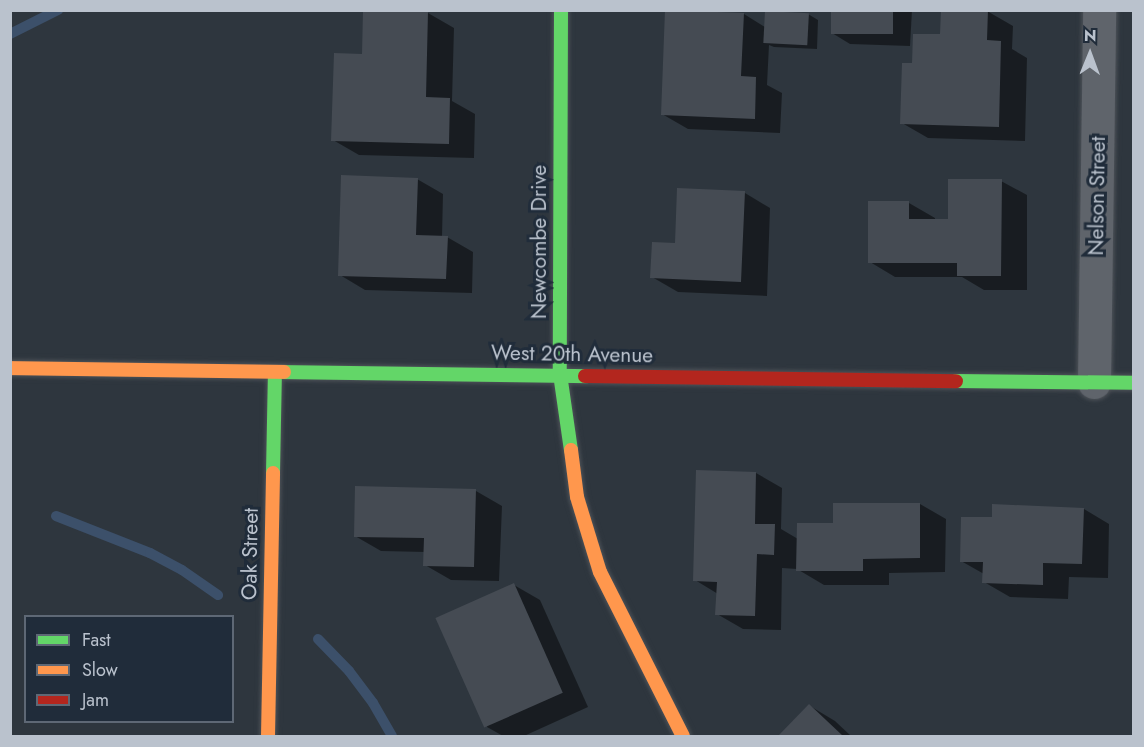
<!DOCTYPE html>
<html>
<head>
<meta charset="utf-8">
<style>
  body { margin:0 }
  #map { position:relative; width:1144px; height:747px; overflow:hidden; background:#2e363e; font-family:Jost,sans-serif }
  div>[style] { position:absolute }
  .shadow>* { inset:0; background:#0007 }
  .stream>* { height:10px; margin:-5px; padding:0 5px; transform-origin:5px; border-radius:5px; background:#3c506a }
  .building>* { inset:0; background:#454b53; transform-origin:0 0 }
  .roads { filter:drop-shadow(0 0 2px #4d5258) drop-shadow(0 0 2px #4d5258) }
  .street>* { height:33px; margin:-16.5px; padding:0 16.5px; transform-origin:16.5px; border-radius:16.5px; background:#5f646b }
  .fast>* { height:14px; margin:-7px; padding:0 7px; transform-origin:7px; border-radius:7px; background:#63d668 }
  .slow>* { height:14px; margin:-7px; padding:0 7px; transform-origin:7px; border-radius:7px; background:#ff974d }
  .jam>* { height:14px; margin:-7px; padding:0 7px; transform-origin:7px; border-radius:7px; background:#b3261e }
  span { translate:-50% -50%; white-space:nowrap; text-align:center; line-height:1.15; -webkit-text-stroke:6px #202c3a; paint-order:stroke }
  .street-label { font-size:21px; color:#bac2cd }
  .frame { position:absolute; inset:0; border:12px solid #bac2cd; pointer-events:none }
  .legend { position:absolute; left:24px; top:615px; width:210px; height:108px; box-sizing:border-box; background:#202c3a; border:2px solid #5e6875; margin:0; padding:8px 10px; list-style:none; font-size:18px; color:#bac2cd }
  .legend li { display:flex; align-items:center; gap:12px; height:30px }
  .legend b { width:30px; border:2px solid #5e6875 }
  .north { position:absolute; left:1060px; top:24px; width:60px; height:60px; -webkit-text-stroke:4px #202c3a; paint-order:stroke; rotate:1deg; font-size:16px; font-weight:700; line-height:24px; text-align:center; color:#bac2cd }
  .north::after { content:''; display:block; margin:auto; width:21px; height:27px; background:#bac2cd; clip-path:polygon(50% 0,100% 100%,50% 72%,0 100%) }
</style>
</head>
<body>
<div id="map">
  <div class="shadow">
    <div style="clip-path:polygon(833px 10px,912px 10px,910px 46px,850px 44px,832px 33px)"></div>
    <div style="clip-path:polygon(365px 11px,428px 13px,454px 28px,452px 101px,475px 114px,474px 158px,359px 155px,333px 140px,364px 55px)"></div>
    <div style="clip-path:polygon(667px 11px,744px 14px,765px 27px,808px 14px,818px 20px,817px 49px,774px 47px,769px 45px,767px 85px,782px 93px,780px 133px,688px 129px,662px 114px)"></div>
    <div style="clip-path:polygon(987px 11px,1013px 26px,1012px 49px,1027px 58px,1025px 141px,928px 138px,902px 123px,914px 64px)"></div>
    <div style="clip-path:polygon(417px 179px,443px 194px,442px 237px,447px 237px,473px 252px,472px 293px,365px 290px,340px 275px)"></div>
    <div style="clip-path:polygon(1001px 181px,1027px 195px,1027px 290px,984px 290px,962px 277px,895px 277px,870px 262px,909px 203px,935px 218px,935px 221px,949px 221px)"></div>
    <div style="clip-path:polygon(745px 193px,770px 208px,767px 296px,678px 292px,652px 277px,676px 244px)"></div>
    <div style="clip-path:polygon(756px 473px,782px 488px,781px 529px,798px 539px,835px 524px,920px 504px,946px 519px,945px 572px,889px 573px,889px 585px,824px 585px,797px 569px,782px 568px,781px 630px,743px 629px,717px 614px,718px 594px,695px 580px)"></div>
    <div style="clip-path:polygon(476px 491px,502px 506px,499px 581px,451px 580px,425px 565px,425px 552px,381px 551px,355px 536px)"></div>
    <div style="clip-path:polygon(1084px 509px,1109px 524px,1108px 578px,1069px 577px,1068px 599px,1010px 597px,984px 582px,984px 574px,961px 561px)"></div>
    <div style="clip-path:polygon(514px 585px,540px 600px,588px 707px,524px 736px,503px 736px,487px 727px)"></div>
    <div style="clip-path:polygon(810px 706px,835px 721px,851px 736px,781px 736px)"></div>
  </div>
  <div class="stream">
    <div style="left:10px;top:34px;width:54px;rotate:-26.6deg"></div>
    <div style="left:56px;top:516px;width:101px;rotate:21.5deg"></div>
    <div style="left:150px;top:553px;width:36px;rotate:28deg"></div>
    <div style="left:182px;top:570px;width:44px;rotate:34.8deg"></div>
    <div style="left:318px;top:639px;width:45px;rotate:45.9deg"></div>
    <div style="left:349px;top:671px;width:40px;rotate:53deg"></div>
    <div style="left:373px;top:703px;width:38px;rotate:60deg"></div>
  </div>
  <div class="building">
    <div style="clip-path:polygon(363px 10px,428px 12px,426px 97px,450px 98px,449px 144px,331px 141px,334px 53px,362px 54px)"></div>
    <div style="clip-path:polygon(665px 10px,744px 13px,741px 76px,756px 77px,755px 119px,661px 115px)"></div>
    <div style="left:831px;top:10px;width:62px;height:24px"></div>
    <div style="clip-path:polygon(941px 10px,988px 10px,987px 40px,1001px 41px,999px 127px,900px 124px,902px 63px,912px 63px,913px 34px,940px 34px)"></div>
    <div style="left:765px;top:11px;width:44px;height:32px;rotate:3deg"></div>
    <div style="clip-path:polygon(341px 175px,418px 178px,416px 235px,448px 236px,446px 279px,338px 276px)"></div>
    <div style="clip-path:polygon(948px 179px,1002px 179px,1001px 276px,957px 276px,957px 263px,868px 263px,868px 201px,909px 201px,909px 219px,948px 219px)"></div>
    <div style="clip-path:polygon(677px 188px,745px 191px,741px 282px,650px 278px,652px 242px,675px 243px)"></div>
    <div style="clip-path:polygon(696px 470px,756px 472px,755px 524px,775px 524px,774px 555px,757px 554px,755px 616px,715px 615px,717px 582px,693px 581px)"></div>
    <div style="clip-path:polygon(355px 486px,476px 489px,474px 567px,423px 566px,424px 538px,354px 537px)"></div>
    <div style="clip-path:polygon(833px 503px,920px 503px,920px 558px,863px 559px,863px 571px,796px 571px,797px 523px,833px 523px)"></div>
    <div style="clip-path:polygon(992px 504px,1084px 508px,1082px 564px,1043px 563px,1043px 585px,982px 583px,983px 562px,960px 562px,961px 517px,992px 517px)"></div>
    <div style="left:514px;top:583px;width:120px;height:86px;rotate:66deg"></div>
    <div style="clip-path:polygon(809px 704px,843px 736px,778px 736px)"></div>
  </div>
  <div class="roads">
    <div class="street">
      <div style="left:1094px;top:382px;width:372px;rotate:-89.2deg"></div>
    </div>
    <div class="fast">
      <div style="left:561px;top:10px;width:364px;rotate:90.2deg"></div>
      <div style="left:560px;top:374px;width:77px;rotate:81.8deg"></div>
      <div style="left:284px;top:372px;width:301px;rotate:0.8deg"></div>
      <div style="left:956px;top:381px;width:178px;rotate:0.6deg"></div>
      <div style="left:273px;top:473px;width:101px;rotate:-88.9deg"></div>
    </div>
    <div class="slow">
      <div style="left:10px;top:368px;width:274px;rotate:0.8deg"></div>
      <div style="left:571px;top:450px;width:47px;rotate:82.7deg"></div>
      <div style="left:577px;top:497px;width:78px;rotate:73deg"></div>
      <div style="left:600px;top:572px;width:184px;rotate:63.2deg"></div>
      <div style="left:268px;top:736px;width:263px;rotate:-88.9deg"></div>
    </div>
    <div class="jam">
      <div style="left:585px;top:376px;width:371px;rotate:0.8deg"></div>
    </div>
  </div>
  <div class="street-label">
    <span style="left:1097px;top:196px;rotate:-89deg">Nelson Street</span>
    <span style="left:539px;top:242px;rotate:-90deg">Newcombe Drive</span>
    <span style="left:572px;top:354px;rotate:1deg">West 20th Avenue</span>
    <span style="left:250px;top:554px;rotate:-89deg">Oak Street</span>
  </div>
  <div class="frame"></div>
  <ul class="legend">
  <li><b style="height:8px;background:#63d668"></b>Fast</li>
  <li><b style="height:8px;background:#ff974d"></b>Slow</li>
  <li><b style="height:8px;background:#b3261e"></b>Jam</li>
  </ul>
  <div class="north">N</div>
</div>
</body>
</html>
